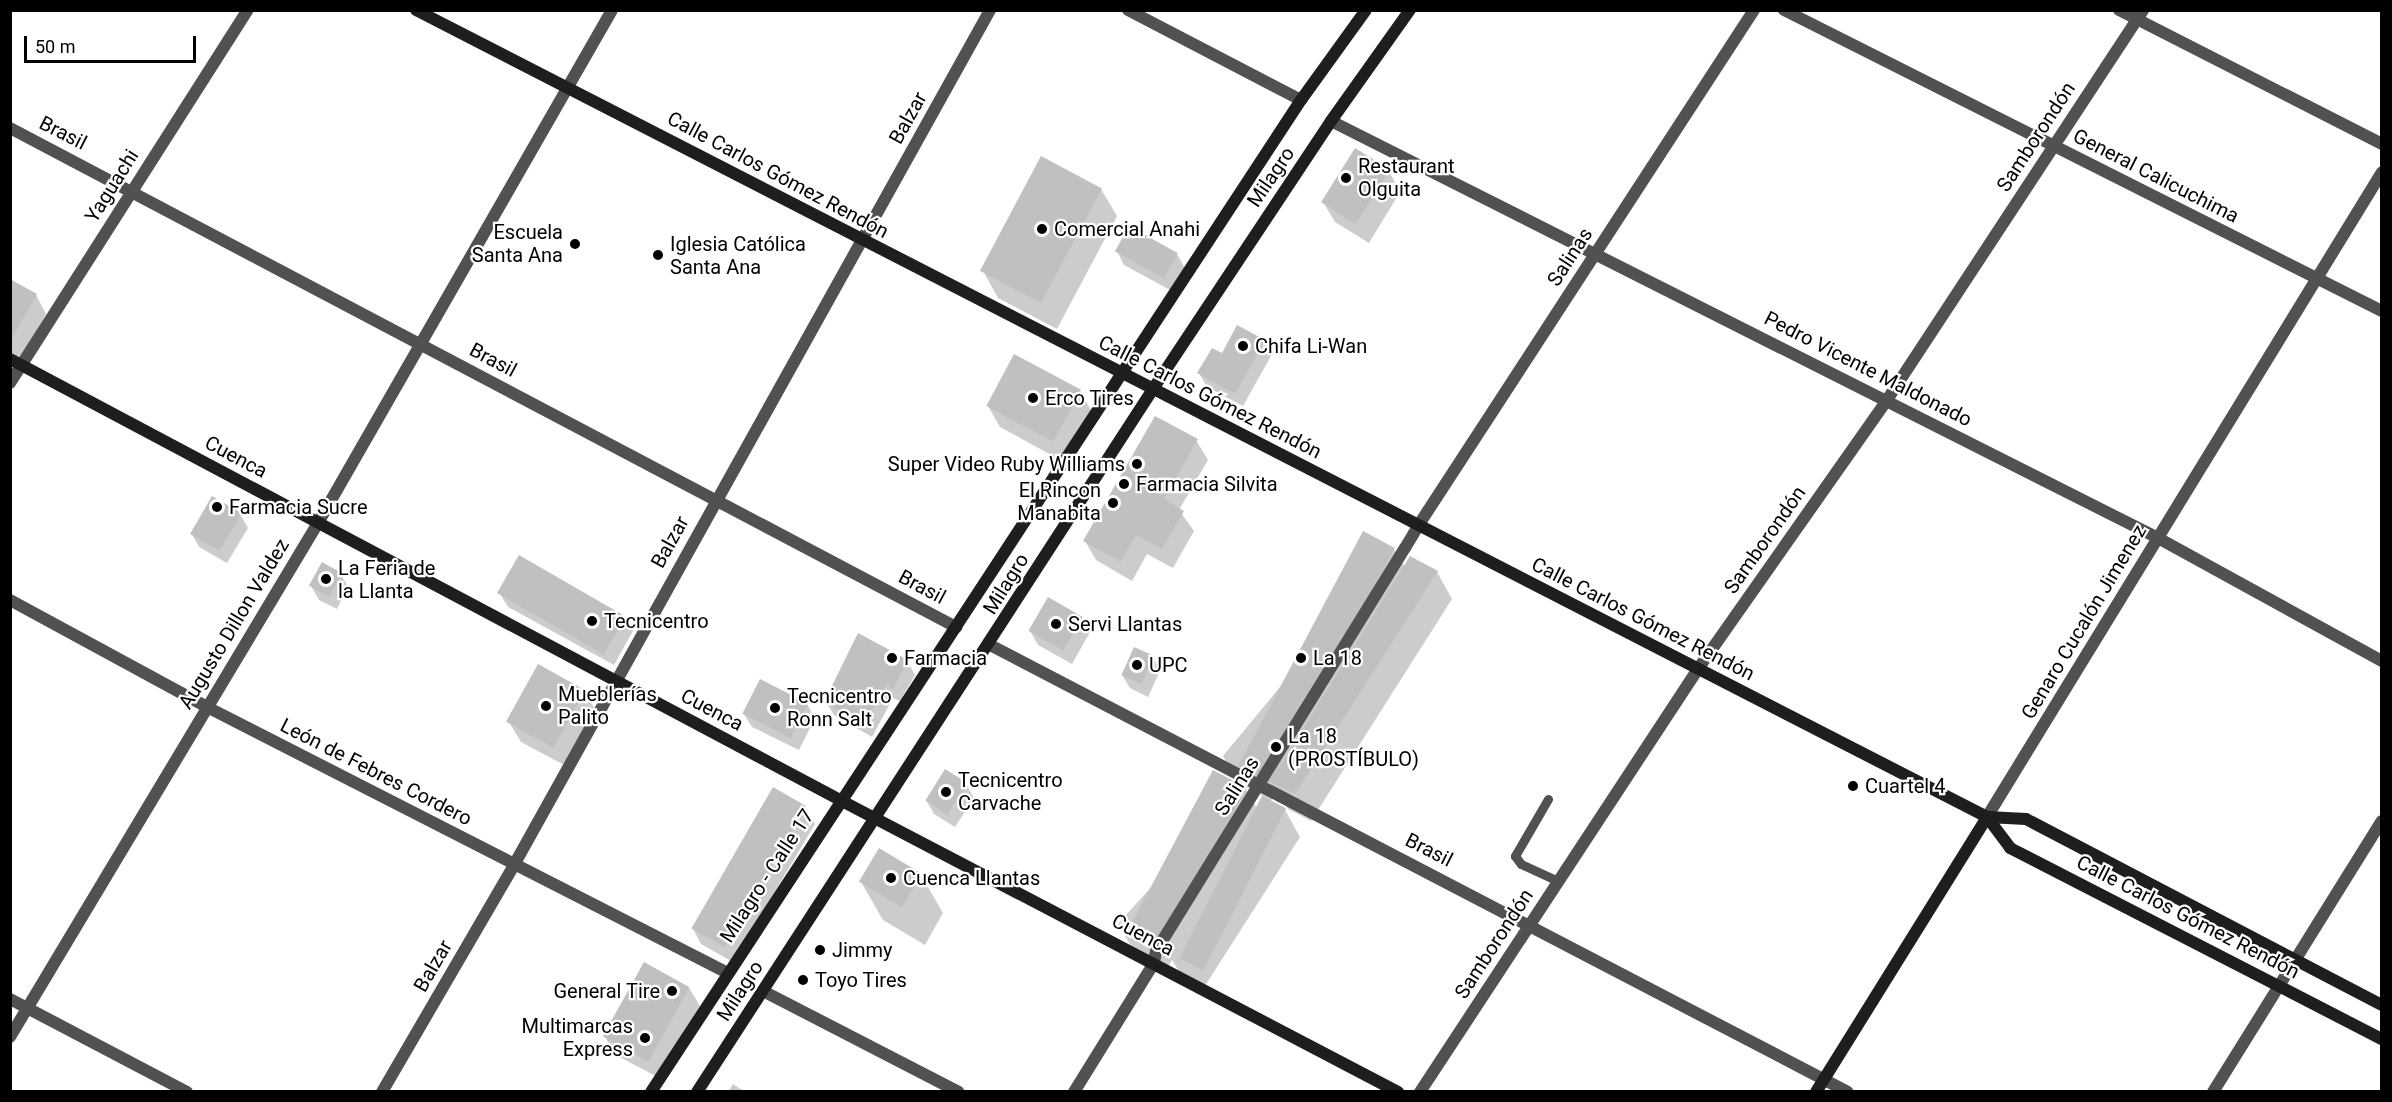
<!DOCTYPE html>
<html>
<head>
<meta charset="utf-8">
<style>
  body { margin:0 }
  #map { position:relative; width:2392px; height:1102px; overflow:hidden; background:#fff; font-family:Roboto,sans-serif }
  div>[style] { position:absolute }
  .shadow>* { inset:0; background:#0003 }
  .building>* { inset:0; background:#c0c0c0; transform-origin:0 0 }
  .service>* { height:9px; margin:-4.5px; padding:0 4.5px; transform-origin:4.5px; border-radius:4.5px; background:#515151 }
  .pedestrian>* { height:12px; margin:-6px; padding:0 6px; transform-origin:6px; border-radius:6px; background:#515151 }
  .minor>* { height:12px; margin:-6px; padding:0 6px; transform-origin:6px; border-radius:6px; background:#515151 }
  .tertiary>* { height:12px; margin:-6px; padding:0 6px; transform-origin:6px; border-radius:6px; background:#515151 }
  .secondary>* { height:12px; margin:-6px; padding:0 6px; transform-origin:6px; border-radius:6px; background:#1e1e1e }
  .dots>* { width:16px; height:16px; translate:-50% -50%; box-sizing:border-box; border:3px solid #fff; border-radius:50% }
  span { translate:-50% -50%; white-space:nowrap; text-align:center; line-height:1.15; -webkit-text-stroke:4.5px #fff; paint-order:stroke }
  .street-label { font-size:20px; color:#000 }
  .poi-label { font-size:20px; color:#000 }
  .left { translate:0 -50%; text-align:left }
  .right { translate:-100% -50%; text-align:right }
  .frame { position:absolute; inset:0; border:12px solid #000; pointer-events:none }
  .scale { position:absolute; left:24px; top:36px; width:172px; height:27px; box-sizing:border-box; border:3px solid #000; border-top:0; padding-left:8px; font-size:18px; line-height:21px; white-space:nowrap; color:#000; -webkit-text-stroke:4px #fff; paint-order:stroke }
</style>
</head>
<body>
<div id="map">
  <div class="shadow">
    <div style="clip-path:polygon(1389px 171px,1400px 192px,1369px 243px,1335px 222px,1323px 202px)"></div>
    <div style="clip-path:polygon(1101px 189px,1117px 216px,1057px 329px,998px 298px,983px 271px)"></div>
    <div style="clip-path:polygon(1117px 251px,1177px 254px,1185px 268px,1172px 291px,1124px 265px)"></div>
    <div style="clip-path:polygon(10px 281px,36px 295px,46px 314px,21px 359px,10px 353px)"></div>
    <div style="clip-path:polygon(1264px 341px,1272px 354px,1243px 406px,1207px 387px,1199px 373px,1222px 355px)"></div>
    <div style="clip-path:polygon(1080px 391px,1092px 412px,1064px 462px,1000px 427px,988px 406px)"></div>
    <div style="clip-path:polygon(1196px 440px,1208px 460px,1179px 510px,1194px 531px,1173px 568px,1147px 554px,1132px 581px,1096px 560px,1085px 541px)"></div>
    <div style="clip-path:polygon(240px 514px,248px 528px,227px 563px,199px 547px,192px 534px)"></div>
    <div style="clip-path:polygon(evenodd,1394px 549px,1405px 567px,1437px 572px,1452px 599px,1311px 821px,1288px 809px,1277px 791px,1270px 802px,1285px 810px,1300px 837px,1203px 989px,1183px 978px,1172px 960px,1167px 969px,1134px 951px,1118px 924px,1241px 787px,1223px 756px,1394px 549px,1244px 786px,1263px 796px,1256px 807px,1244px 786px)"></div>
    <div style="clip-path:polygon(341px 574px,348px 587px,337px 609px,319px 600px,311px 586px)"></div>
    <div style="clip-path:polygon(500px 594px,625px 617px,633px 631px,614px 665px,508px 607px)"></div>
    <div style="clip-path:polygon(1048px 599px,1082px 618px,1090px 632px,1072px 664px,1038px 645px,1030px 631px)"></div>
    <div style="clip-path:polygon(1153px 657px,1160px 671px,1148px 697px,1130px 688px,1122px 675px)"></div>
    <div style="clip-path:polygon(907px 661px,915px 675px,900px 701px,893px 698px,872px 737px,834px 715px,826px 702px)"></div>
    <div style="clip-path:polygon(584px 691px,596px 711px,566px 766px,521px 742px,509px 722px)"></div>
    <div style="clip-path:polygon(807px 704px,815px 718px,799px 750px,752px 727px,744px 714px)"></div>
    <div style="clip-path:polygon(945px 771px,966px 784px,974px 798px,955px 827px,934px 814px,926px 800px)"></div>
    <div style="clip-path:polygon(805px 807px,815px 824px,733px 962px,701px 944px,692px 927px)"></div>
    <div style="clip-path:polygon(921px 875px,943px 913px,925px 945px,883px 920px,861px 882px)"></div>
    <div style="clip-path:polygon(689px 988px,700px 1006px,661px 1079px,616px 1055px,605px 1037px)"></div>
    <div style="clip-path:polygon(733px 1084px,745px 1092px,728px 1092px)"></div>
  </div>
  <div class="building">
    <div style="left:1355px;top:148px;width:41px;height:64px;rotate:32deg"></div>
    <div style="left:1041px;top:156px;width:69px;height:130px;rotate:28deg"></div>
    <div style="left:1129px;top:226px;width:56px;height:29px;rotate:29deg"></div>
    <div style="clip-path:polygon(10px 279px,37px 294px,10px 342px)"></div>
    <div style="clip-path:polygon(1237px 325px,1265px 340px,1235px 394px,1197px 373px,1212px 348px,1222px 353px)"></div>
    <div style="left:1014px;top:354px;width:76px;height:59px;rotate:28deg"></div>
    <div style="clip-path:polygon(1155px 416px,1198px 439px,1164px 499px,1184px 511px,1162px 549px,1136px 535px,1121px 562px,1083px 541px)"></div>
    <div style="left:212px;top:496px;width:34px;height:44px;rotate:30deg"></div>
    <div style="left:1363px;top:531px;width:36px;height:266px;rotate:28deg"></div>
    <div style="left:519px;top:555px;width:123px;height:44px;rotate:30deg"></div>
    <div style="clip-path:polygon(1410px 556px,1438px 571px,1295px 794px,1270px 782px)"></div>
    <div style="left:322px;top:562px;width:23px;height:27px;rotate:29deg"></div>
    <div style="left:1048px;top:597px;width:40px;height:39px;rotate:30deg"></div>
    <div style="clip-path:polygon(858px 633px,908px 660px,893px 689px,886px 685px,864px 724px,824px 702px)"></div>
    <div style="left:1134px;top:647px;width:22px;height:31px;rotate:24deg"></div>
    <div style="left:538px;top:664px;width:54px;height:66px;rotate:29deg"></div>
    <div style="left:760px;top:679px;width:54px;height:39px;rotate:27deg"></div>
    <div style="left:945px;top:769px;width:26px;height:37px;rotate:32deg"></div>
    <div style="left:1213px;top:770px;width:38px;height:182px;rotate:28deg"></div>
    <div style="left:773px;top:787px;width:38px;height:163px;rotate:30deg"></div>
    <div style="left:1262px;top:796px;width:27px;height:182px;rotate:27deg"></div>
    <div style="left:879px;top:848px;width:50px;height:39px;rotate:31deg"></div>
    <div style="left:644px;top:962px;width:52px;height:85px;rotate:29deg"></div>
  </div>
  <div class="service">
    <div style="left:1548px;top:799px;width:66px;rotate:120.1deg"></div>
    <div style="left:1515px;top:856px;width:10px;rotate:53deg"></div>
    <div style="left:1521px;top:864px;width:41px;rotate:24.7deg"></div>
  </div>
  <div class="pedestrian">
    <div style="left:1156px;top:951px;width:474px;rotate:-58.3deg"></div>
  </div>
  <div class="minor">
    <div style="left:1128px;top:10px;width:195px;rotate:27.5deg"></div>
    <div style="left:1784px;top:10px;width:669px;rotate:26.72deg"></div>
    <div style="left:2119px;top:10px;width:295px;rotate:27deg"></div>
    <div style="left:1331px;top:121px;width:926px;rotate:26.76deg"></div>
    <div style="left:2158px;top:538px;width:256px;rotate:28.8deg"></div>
    <div style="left:10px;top:128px;width:1070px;rotate:27.81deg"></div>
    <div style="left:10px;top:383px;width:442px;rotate:-57.5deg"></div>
    <div style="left:1418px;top:526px;width:616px;rotate:-56.93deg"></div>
    <div style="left:10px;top:600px;width:224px;rotate:28.5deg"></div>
    <div style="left:207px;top:707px;width:585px;rotate:27.05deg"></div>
    <div style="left:990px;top:645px;width:967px;rotate:27.52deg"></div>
    <div style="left:1987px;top:817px;width:756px;rotate:-58.52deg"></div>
    <div style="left:763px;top:991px;width:220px;rotate:27.3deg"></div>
    <div style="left:10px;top:999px;width:200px;rotate:27.7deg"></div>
    <div style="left:10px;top:1037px;width:599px;rotate:-59.07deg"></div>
    <div style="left:318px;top:523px;width:591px;rotate:-60.18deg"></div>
    <div style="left:382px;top:1092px;width:263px;rotate:-59.8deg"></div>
    <div style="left:514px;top:865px;width:979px;rotate:-60.89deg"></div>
    <div style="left:1074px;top:1092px;width:152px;rotate:-58.2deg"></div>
    <div style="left:1154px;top:963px;width:12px;rotate:-81deg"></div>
    <div style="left:1420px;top:1092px;width:506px;rotate:-56.69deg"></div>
    <div style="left:1698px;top:669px;width:329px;rotate:-54.9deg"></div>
    <div style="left:1887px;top:400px;width:467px;rotate:-56.7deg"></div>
    <div style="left:2213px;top:1092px;width:319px;rotate:-58.1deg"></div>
  </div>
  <div class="tertiary">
    <div style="left:1405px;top:548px;width:26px;rotate:-59deg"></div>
  </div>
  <div class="secondary">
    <div style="left:416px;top:10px;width:1766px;rotate:27.19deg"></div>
    <div style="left:1987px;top:817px;width:39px;rotate:3deg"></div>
    <div style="left:2026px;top:819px;width:402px;rotate:27.6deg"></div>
    <div style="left:10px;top:359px;width:940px;rotate:27.98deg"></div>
    <div style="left:840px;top:800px;width:630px;rotate:27.62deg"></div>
    <div style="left:1987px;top:817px;width:39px;rotate:53deg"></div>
    <div style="left:2010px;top:848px;width:418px;rotate:27.2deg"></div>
    <div style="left:651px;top:1092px;width:1186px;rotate:-56.77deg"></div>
    <div style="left:1301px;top:100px;width:111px;rotate:-54.2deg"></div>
    <div style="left:697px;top:1092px;width:838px;rotate:-57.03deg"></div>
    <div style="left:1153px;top:389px;width:322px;rotate:-56.4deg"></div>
    <div style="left:1331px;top:121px;width:136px;rotate:-54.6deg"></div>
    <div style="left:1816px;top:1092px;width:324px;rotate:-58.1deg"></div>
  </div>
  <div class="dots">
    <div style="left:1346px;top:178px;background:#000"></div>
    <div style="left:1042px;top:229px;background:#000"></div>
    <div style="left:575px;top:244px;background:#000"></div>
    <div style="left:658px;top:255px;background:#000"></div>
    <div style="left:1243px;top:346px;background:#000"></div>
    <div style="left:1033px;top:398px;background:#000"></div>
    <div style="left:1137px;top:464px;background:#000"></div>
    <div style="left:1124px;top:484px;background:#000"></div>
    <div style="left:1113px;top:503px;background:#000"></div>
    <div style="left:217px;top:507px;background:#000"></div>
    <div style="left:326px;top:579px;background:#000"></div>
    <div style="left:592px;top:621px;background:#000"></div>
    <div style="left:1056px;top:624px;background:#000"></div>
    <div style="left:892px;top:658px;background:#000"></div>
    <div style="left:1301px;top:658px;background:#000"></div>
    <div style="left:1137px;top:665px;background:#000"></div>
    <div style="left:546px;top:706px;background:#000"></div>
    <div style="left:775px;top:708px;background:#000"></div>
    <div style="left:1276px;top:747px;background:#000"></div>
    <div style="left:1853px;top:786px;background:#000"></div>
    <div style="left:946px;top:792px;background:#000"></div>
    <div style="left:891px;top:878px;background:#000"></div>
    <div style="left:820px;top:950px;background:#000"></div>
    <div style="left:803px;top:980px;background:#000"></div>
    <div style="left:672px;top:991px;background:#000"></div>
    <div style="left:645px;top:1038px;background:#000"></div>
  </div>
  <div class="street-label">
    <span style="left:908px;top:118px;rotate:-61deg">Balzar</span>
    <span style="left:63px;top:133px;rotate:27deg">Brasil</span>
    <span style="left:2036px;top:137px;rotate:-57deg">Samborondón</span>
    <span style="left:778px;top:175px;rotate:28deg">Calle Carlos Gómez Rendón</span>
    <span style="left:2156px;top:176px;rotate:27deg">General Calicuchima</span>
    <span style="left:1271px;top:177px;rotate:-56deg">Milagro</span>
    <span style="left:112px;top:186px;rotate:-58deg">Yaguachi</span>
    <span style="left:1570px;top:257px;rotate:-57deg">Salinas</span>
    <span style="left:493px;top:360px;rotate:28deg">Brasil</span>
    <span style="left:1868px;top:369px;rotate:27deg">Pedro Vicente Maldonado</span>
    <span style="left:1210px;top:397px;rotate:27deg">Calle Carlos Gómez Rendón</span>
    <span style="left:236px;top:457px;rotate:28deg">Cuenca</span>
    <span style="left:1765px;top:540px;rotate:-55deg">Samborondón</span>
    <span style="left:670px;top:542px;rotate:-61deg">Balzar</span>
    <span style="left:1006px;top:584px;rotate:-58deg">Milagro</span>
    <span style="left:922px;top:587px;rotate:28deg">Brasil</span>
    <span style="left:1643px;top:619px;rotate:27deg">Calle Carlos Gómez Rendón</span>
    <span style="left:2084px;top:622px;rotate:-59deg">Genaro Cucalón Jimenez</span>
    <span style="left:234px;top:624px;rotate:-59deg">Augusto Dillon Valdez</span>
    <span style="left:712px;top:710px;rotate:28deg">Cuenca</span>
    <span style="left:376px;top:772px;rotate:27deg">León de Febres Cordero</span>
    <span style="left:1237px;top:786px;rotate:-58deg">Salinas</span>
    <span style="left:1429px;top:850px;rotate:27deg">Brasil</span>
    <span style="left:767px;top:876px;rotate:-57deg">Milagro - Calle 17</span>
    <span style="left:2188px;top:917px;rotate:27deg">Calle Carlos Gómez Rendón</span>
    <span style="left:1143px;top:935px;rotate:28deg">Cuenca</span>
    <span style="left:1494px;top:944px;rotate:-57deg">Samborondón</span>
    <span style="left:433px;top:966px;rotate:-60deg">Balzar</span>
    <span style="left:740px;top:991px;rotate:-57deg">Milagro</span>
  </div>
  <div class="poi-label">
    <span class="left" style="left:1358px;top:178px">Restaurant<br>Olguita</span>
    <span class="left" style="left:1054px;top:229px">Comercial Anahi</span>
    <span class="right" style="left:563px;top:244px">Escuela<br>Santa Ana</span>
    <span class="left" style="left:670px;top:256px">Iglesia Católica<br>Santa Ana</span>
    <span class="left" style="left:1255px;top:346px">Chifa Li-Wan</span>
    <span class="left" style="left:1045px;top:398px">Erco Tires</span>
    <span class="right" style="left:1125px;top:464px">Super Video Ruby Williams</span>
    <span class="left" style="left:1136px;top:484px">Farmacia Silvita</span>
    <span class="right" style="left:1101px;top:502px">El Rincon<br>Manabita</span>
    <span class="left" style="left:229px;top:507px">Farmacia Sucre</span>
    <span class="left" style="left:338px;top:580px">La Feria de<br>la Llanta</span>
    <span class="left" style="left:604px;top:621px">Tecnicentro</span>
    <span class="left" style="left:1068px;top:624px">Servi Llantas</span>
    <span class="left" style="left:904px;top:658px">Farmacia</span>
    <span class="left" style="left:1313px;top:658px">La 18</span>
    <span class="left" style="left:1149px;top:665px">UPC</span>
    <span class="left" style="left:558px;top:706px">Mueblerías<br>Palito</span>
    <span class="left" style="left:787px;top:708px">Tecnicentro<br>Ronn Salt</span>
    <span class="left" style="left:1288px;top:748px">La 18<br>(PROSTÍBULO)</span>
    <span class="left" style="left:958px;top:792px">Tecnicentro<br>Carvache</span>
    <span class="left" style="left:1865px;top:786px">Cuartel 4</span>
    <span class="left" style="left:903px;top:878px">Cuenca Llantas</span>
    <span class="left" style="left:832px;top:950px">Jimmy</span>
    <span class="left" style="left:815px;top:980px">Toyo Tires</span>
    <span class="right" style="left:660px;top:991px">General Tire</span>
    <span class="right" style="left:633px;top:1038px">Multimarcas<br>Express</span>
  </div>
  <div class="frame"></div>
  <div class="scale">50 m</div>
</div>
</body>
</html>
